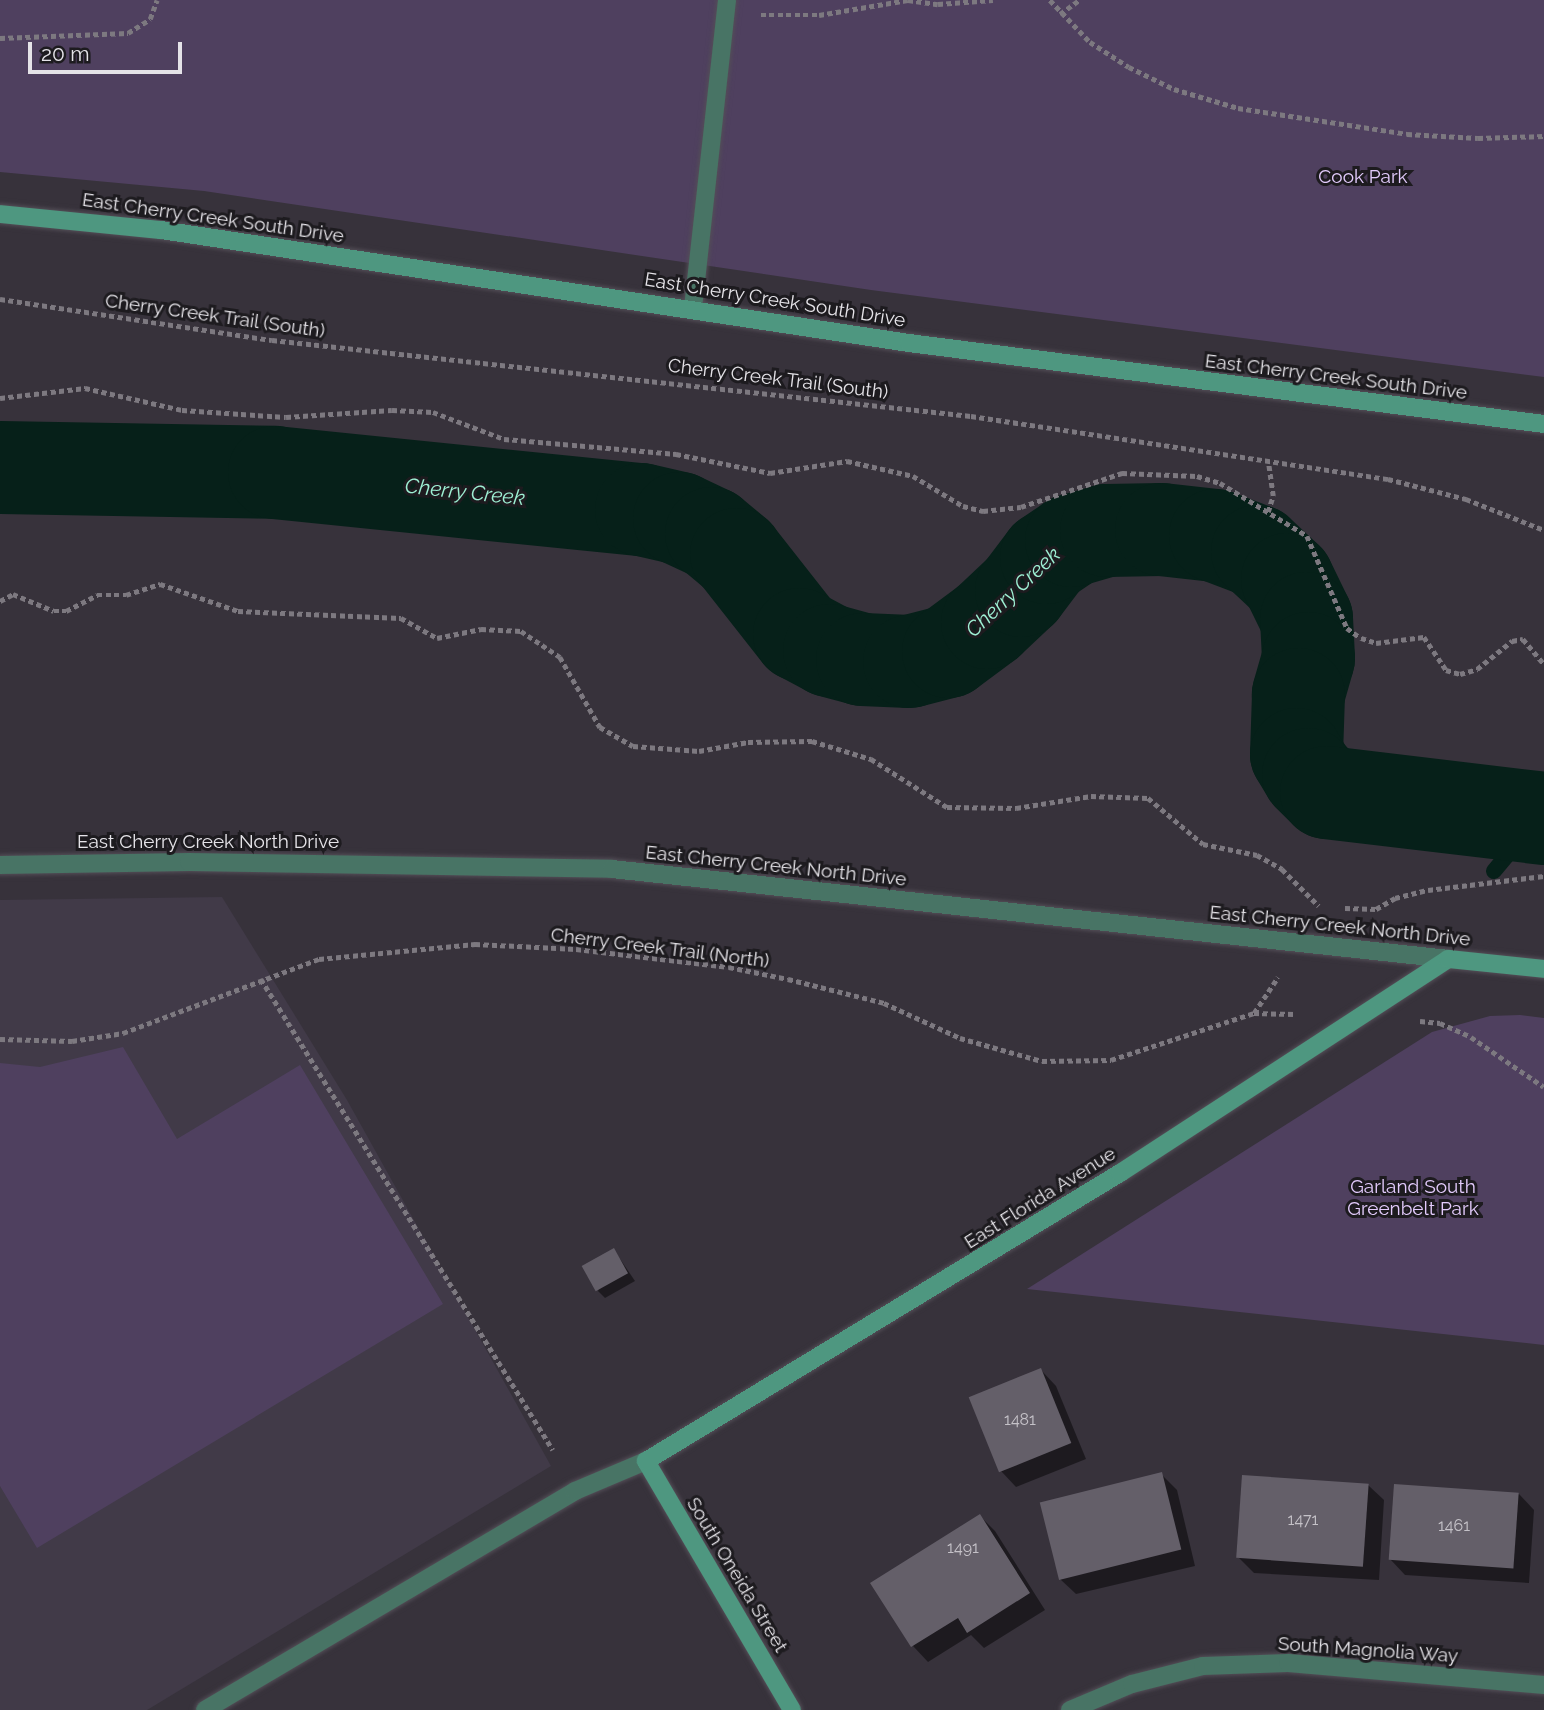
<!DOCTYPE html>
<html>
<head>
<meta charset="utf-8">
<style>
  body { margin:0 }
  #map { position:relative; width:1544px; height:1710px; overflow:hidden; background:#37323b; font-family:Raleway,sans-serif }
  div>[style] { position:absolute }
  .built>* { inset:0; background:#413a48 }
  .green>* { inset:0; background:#4f405f }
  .shadow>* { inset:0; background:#0007 }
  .stream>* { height:16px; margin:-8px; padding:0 8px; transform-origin:8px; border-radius:8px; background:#062019 }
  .river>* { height:93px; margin:-46.5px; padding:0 46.5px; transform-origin:46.5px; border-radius:46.5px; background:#062019 }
  .building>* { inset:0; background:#645f69; transform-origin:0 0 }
  .path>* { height:4.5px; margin-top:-2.25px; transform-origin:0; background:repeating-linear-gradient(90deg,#7d7980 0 5px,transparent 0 8.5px) }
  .roads { filter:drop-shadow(0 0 2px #534e57) drop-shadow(0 0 2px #534e57) }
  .lane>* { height:18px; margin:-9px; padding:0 9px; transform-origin:9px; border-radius:9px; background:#487465 }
  .street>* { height:18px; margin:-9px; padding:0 9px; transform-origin:9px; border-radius:9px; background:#487465 }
  .secondary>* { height:18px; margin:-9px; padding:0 9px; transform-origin:9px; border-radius:9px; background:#4e9780 }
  span { translate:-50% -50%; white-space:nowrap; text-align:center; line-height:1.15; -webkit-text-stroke:6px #1d1b1f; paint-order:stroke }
  .number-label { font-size:16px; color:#c5c2c8 }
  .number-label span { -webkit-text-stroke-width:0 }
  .park-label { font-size:19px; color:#e3cbfd }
  .street-label { font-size:19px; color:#e5e3e8 }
  .water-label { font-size:21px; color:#9ef0d4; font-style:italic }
  .scale { position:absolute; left:28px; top:42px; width:154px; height:32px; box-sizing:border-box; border:4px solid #e5e3e8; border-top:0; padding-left:9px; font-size:21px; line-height:24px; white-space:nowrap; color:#e5e3e8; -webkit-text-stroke:5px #1d1b1f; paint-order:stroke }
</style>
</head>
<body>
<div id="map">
  <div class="built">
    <div style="clip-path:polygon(222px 897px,347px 1100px,551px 1466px,147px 1710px,0 1710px,0 900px)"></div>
  </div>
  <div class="green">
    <div style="clip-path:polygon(0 0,1544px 0,1544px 377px,871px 290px,204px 191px,0 172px)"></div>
    <div style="clip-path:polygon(1520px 1015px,1544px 1018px,1544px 1345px,1027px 1289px,1432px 1032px,1490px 1016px)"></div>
    <div style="clip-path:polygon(123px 1047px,177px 1139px,300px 1065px,443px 1304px,37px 1548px,0 1486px,0 1063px,40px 1067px)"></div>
  </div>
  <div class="shadow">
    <div style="clip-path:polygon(614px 1250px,635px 1281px,605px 1298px,598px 1291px)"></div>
    <div style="clip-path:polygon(1041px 1370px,1056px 1386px,1086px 1459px,1016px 1487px,1001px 1471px)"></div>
    <div style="clip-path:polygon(1161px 1474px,1177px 1490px,1195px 1566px,1076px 1594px,1060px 1579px)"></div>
    <div style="clip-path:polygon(1368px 1485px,1384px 1500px,1379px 1580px,1254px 1573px,1238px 1557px)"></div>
    <div style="clip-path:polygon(1519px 1494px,1534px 1510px,1529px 1583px,1405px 1575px,1390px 1559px)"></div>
    <div style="clip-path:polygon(980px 1516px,995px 1531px,1045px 1610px,984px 1648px,971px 1635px,928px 1662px,913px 1646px)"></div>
  </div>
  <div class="stream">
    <div style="left:1494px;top:871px;width:69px;rotate:-50.3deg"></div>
  </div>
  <div class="river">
    <div style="left:0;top:467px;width:274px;rotate:1deg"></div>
    <div style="left:274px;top:472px;width:369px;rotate:5.8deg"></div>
    <div style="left:641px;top:509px;width:39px;rotate:13deg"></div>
    <div style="left:679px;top:518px;width:35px;rotate:25deg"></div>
    <div style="left:711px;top:533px;width:33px;rotate:40deg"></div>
    <div style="left:736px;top:554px;width:102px;rotate:51.8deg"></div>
    <div style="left:799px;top:634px;width:34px;rotate:28deg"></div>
    <div style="left:829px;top:650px;width:34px;rotate:15deg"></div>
    <div style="left:862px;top:659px;width:47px;rotate:2.4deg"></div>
    <div style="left:909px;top:661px;width:40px;rotate:-14.4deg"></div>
    <div style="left:948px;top:651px;width:49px;rotate:-36.6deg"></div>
    <div style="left:987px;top:622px;width:47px;rotate:-43.3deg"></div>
    <div style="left:1021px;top:590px;width:41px;rotate:-52.9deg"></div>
    <div style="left:1046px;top:557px;width:30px;rotate:-34deg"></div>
    <div style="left:1071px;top:540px;width:36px;rotate:-16deg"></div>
    <div style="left:1106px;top:530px;width:55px;rotate:-1deg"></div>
    <div style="left:1161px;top:529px;width:54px;rotate:6.3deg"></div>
    <div style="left:1215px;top:535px;width:45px;rotate:20.9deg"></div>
    <div style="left:1257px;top:551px;width:41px;rotate:43deg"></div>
    <div style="left:1287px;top:579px;width:43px;rotate:64deg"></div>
    <div style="left:1306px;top:618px;width:40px;rotate:87.1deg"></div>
    <div style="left:1308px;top:658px;width:37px;rotate:106deg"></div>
    <div style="left:1298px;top:694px;width:60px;rotate:91.9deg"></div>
    <div style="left:1296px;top:754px;width:23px;rotate:59deg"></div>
    <div style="left:1308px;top:774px;width:25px;rotate:45deg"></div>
    <div style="left:1326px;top:792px;width:220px;rotate:6.8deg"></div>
  </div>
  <div class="building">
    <div style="left:614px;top:1248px;width:29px;height:37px;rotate:61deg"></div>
    <div style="left:1041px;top:1368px;width:81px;height:78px;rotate:68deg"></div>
    <div style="left:1162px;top:1472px;width:80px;height:126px;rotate:76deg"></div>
    <div style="left:1242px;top:1475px;width:127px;height:83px;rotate:4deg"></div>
    <div style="left:1394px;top:1484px;width:125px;height:76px;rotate:4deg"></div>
    <div style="clip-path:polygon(980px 1514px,1030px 1593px,967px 1633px,958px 1618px,911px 1647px,870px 1583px)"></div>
  </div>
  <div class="path">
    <div style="left:1050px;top:0;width:58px;rotate:46.4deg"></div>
    <div style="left:1090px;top:42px;width:46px;rotate:32.7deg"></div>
    <div style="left:1129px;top:67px;width:50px;rotate:26.1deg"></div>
    <div style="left:1174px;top:89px;width:67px;rotate:16.5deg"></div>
    <div style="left:1238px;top:108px;width:171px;rotate:8.7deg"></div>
    <div style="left:1407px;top:134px;width:71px;rotate:3.2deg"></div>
    <div style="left:1478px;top:138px;width:66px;rotate:-1.7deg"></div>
    <div style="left:1060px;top:14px;width:24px;rotate:-36deg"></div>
    <div style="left:761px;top:15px;width:58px"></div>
    <div style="left:819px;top:15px;width:90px;rotate:-9.6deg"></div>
    <div style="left:908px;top:0;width:30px;rotate:8deg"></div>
    <div style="left:938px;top:4px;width:55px;rotate:-4.2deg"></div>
    <div style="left:0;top:38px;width:128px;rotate:-2.2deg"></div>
    <div style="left:128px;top:33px;width:26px;rotate:-32deg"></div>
    <div style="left:150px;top:19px;width:20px;rotate:-70deg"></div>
    <div style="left:0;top:299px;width:275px;rotate:8.6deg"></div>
    <div style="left:272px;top:340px;width:703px;rotate:6.21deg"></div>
    <div style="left:971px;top:416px;width:422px;rotate:8.6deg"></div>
    <div style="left:1388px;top:479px;width:81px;rotate:14.4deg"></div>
    <div style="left:1466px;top:499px;width:84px;rotate:21.7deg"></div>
    <div style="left:0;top:398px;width:86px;rotate:-6.7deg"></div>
    <div style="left:85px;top:388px;width:99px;rotate:12.8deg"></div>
    <div style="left:182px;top:410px;width:104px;rotate:3.9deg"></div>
    <div style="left:286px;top:417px;width:106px;rotate:-3.8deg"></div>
    <div style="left:392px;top:410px;width:41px;rotate:2.8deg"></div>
    <div style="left:433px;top:412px;width:76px;rotate:20.8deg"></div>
    <div style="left:504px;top:439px;width:173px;rotate:5deg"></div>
    <div style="left:676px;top:454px;width:96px;rotate:11.4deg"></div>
    <div style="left:770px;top:473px;width:78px;rotate:-8.9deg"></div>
    <div style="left:847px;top:461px;width:68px;rotate:12.8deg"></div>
    <div style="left:913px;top:476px;width:58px;rotate:31deg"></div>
    <div style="left:963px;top:506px;width:21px;rotate:14deg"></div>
    <div style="left:983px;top:511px;width:38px;rotate:-6deg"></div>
    <div style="left:1021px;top:507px;width:107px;rotate:-18.6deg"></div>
    <div style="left:1122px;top:473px;width:75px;rotate:2.3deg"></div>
    <div style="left:1197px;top:476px;width:24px;rotate:17deg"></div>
    <div style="left:1220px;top:483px;width:102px;rotate:31.3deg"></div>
    <div style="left:1307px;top:536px;width:100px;rotate:66.5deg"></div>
    <div style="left:1347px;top:628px;width:17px;rotate:36deg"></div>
    <div style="left:1361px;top:638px;width:16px;rotate:18deg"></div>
    <div style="left:1376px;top:643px;width:48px;rotate:-7.1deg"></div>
    <div style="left:1424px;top:637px;width:40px;rotate:56deg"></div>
    <div style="left:1446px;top:670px;width:15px;rotate:16deg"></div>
    <div style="left:1460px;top:674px;width:18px;rotate:-16deg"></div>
    <div style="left:1477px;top:669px;width:45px;rotate:-38.7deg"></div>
    <div style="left:1512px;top:641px;width:11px;rotate:-10deg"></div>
    <div style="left:1523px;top:639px;width:33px;rotate:50deg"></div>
    <div style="left:1268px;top:512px;width:17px;rotate:-73deg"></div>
    <div style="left:1273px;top:496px;width:34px;rotate:-98deg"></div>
    <div style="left:0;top:601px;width:15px;rotate:-28deg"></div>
    <div style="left:13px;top:594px;width:44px;rotate:22.5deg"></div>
    <div style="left:54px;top:611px;width:12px"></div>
    <div style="left:66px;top:611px;width:35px;rotate:-27deg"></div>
    <div style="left:97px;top:595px;width:29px"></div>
    <div style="left:126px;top:595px;width:36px;rotate:-18deg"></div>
    <div style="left:160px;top:584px;width:83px;rotate:19.1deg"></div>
    <div style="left:238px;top:611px;width:163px;rotate:2.5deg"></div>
    <div style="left:401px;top:618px;width:41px;rotate:29.1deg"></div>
    <div style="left:437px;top:638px;width:45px;rotate:-11.6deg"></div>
    <div style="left:481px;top:629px;width:40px;rotate:2.9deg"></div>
    <div style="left:521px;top:631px;width:47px;rotate:33.7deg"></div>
    <div style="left:560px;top:657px;width:81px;rotate:60.3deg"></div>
    <div style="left:600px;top:727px;width:38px;rotate:30deg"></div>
    <div style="left:633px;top:746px;width:66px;rotate:4.3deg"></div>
    <div style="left:699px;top:751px;width:50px;rotate:-10.4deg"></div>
    <div style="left:748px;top:742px;width:64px;rotate:-0.9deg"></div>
    <div style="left:812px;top:741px;width:62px;rotate:17deg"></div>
    <div style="left:871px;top:759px;width:90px;rotate:32.3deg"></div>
    <div style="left:947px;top:807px;width:69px;rotate:0.8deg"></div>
    <div style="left:1016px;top:808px;width:76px;rotate:-9.1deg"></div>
    <div style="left:1091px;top:796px;width:57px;rotate:2deg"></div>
    <div style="left:1148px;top:798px;width:72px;rotate:39.9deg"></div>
    <div style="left:1203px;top:844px;width:55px;rotate:11.5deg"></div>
    <div style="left:1257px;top:855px;width:29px;rotate:29deg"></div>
    <div style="left:1282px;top:869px;width:52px;rotate:45deg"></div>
    <div style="left:1345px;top:908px;width:31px;rotate:2deg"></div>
    <div style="left:1376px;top:909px;width:22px;rotate:-30deg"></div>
    <div style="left:1395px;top:898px;width:34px;rotate:-14deg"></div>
    <div style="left:1428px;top:890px;width:117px;rotate:-6.9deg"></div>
    <div style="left:261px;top:979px;width:554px;rotate:58.2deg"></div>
    <div style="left:1254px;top:1013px;width:43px;rotate:-56.3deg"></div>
    <div style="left:1420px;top:1021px;width:20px;rotate:6deg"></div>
    <div style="left:1440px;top:1023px;width:34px;rotate:24deg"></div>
    <div style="left:1471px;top:1037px;width:88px;rotate:34.4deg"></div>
    <div style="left:0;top:1039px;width:72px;rotate:1.6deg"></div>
    <div style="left:72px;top:1041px;width:52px;rotate:-8.9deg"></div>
    <div style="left:123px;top:1033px;width:210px;rotate:-20.7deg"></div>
    <div style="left:319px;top:959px;width:157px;rotate:-5.5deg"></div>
    <div style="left:475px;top:944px;width:101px;rotate:2.8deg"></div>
    <div style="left:576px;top:949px;width:154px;rotate:6.7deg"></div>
    <div style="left:729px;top:967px;width:60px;rotate:11.5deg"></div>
    <div style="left:788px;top:979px;width:99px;rotate:14deg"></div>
    <div style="left:884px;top:1003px;width:84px;rotate:24.7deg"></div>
    <div style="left:960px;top:1038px;width:85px;rotate:15.7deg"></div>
    <div style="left:1042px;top:1061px;width:69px;rotate:-0.8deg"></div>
    <div style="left:1111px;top:1060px;width:151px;rotate:-18.2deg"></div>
    <div style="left:1254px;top:1013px;width:42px;rotate:1.4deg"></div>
  </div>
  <div class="roads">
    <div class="lane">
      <div style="left:693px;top:308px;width:310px;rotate:-83.7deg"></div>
      <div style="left:205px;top:1710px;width:430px;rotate:-30.6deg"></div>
      <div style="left:575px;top:1491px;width:77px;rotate:-22.9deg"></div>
    </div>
    <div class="street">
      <div style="left:0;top:865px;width:189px;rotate:-0.9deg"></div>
      <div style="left:189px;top:862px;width:423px;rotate:0.9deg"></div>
      <div style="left:612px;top:869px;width:841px;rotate:6.14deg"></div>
      <div style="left:1070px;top:1710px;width:67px;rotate:-22.8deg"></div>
      <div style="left:1132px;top:1684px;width:73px;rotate:-14.2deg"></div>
      <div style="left:1203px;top:1666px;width:85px;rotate:-2deg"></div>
      <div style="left:1288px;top:1663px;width:257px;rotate:4.9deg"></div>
    </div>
    <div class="secondary">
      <div style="left:0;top:214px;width:162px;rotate:5.7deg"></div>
      <div style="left:161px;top:230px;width:756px;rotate:8.59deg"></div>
      <div style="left:909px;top:343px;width:640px;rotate:7.27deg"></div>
      <div style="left:792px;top:1710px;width:289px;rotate:-120.4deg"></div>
      <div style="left:646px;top:1461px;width:555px;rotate:-31.28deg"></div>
      <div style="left:1120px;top:1173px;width:392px;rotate:-33.1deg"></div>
      <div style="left:1448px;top:959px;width:97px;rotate:5.9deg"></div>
    </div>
  </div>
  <div class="number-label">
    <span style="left:1020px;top:1420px">1481</span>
    <span style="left:1303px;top:1520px">1471</span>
    <span style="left:1454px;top:1526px">1461</span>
    <span style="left:963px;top:1548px">1491</span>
  </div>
  <div class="park-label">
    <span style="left:1363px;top:177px">Cook Park</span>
    <span style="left:1413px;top:1198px">Garland South<br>Greenbelt Park</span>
  </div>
  <div class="street-label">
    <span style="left:213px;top:218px;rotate:8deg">East Cherry Creek South Drive</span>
    <span style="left:775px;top:300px;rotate:9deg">East Cherry Creek South Drive</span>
    <span style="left:215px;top:316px;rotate:8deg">Cherry Creek Trail (South)</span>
    <span style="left:1336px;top:377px;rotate:7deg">East Cherry Creek South Drive</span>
    <span style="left:778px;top:379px;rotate:7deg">Cherry Creek Trail (South)</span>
    <span style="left:208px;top:842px">East Cherry Creek North Drive</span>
    <span style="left:776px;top:866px;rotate:6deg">East Cherry Creek North Drive</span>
    <span style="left:1340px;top:926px;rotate:6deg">East Cherry Creek North Drive</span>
    <span style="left:660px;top:948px;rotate:7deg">Cherry Creek Trail (North)</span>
    <span style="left:1040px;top:1198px;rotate:-32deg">East Florida Avenue</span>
    <span style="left:737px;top:1575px;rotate:59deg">South Oneida Street</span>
    <span style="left:1368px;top:1650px;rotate:4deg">South Magnolia Way</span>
  </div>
  <div class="water-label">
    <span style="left:465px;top:492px;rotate:6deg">Cherry Creek</span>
    <span style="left:1013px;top:592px;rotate:-43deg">Cherry Creek</span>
  </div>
  <div class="scale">20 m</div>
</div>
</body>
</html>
